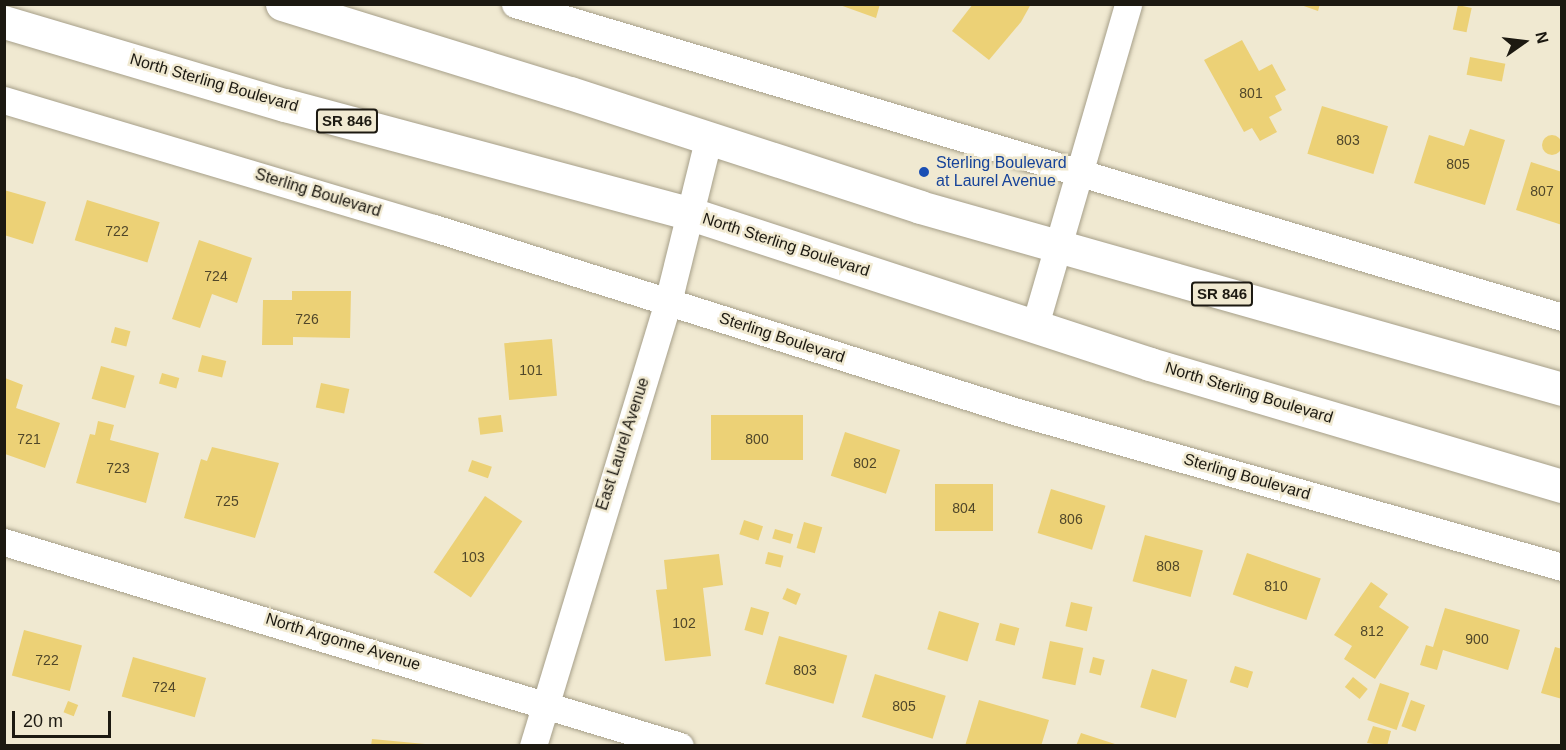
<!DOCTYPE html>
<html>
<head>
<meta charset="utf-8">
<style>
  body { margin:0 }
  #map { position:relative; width:1566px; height:750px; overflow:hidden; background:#f0e9d1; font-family:Helvetica,sans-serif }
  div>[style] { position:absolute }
  .building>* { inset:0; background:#ecd176; transform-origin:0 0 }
  .round { border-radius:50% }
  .roads { filter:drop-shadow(0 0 2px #a69f89) drop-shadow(0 0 2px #a69f89) }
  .minor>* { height:27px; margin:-13.5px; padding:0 13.5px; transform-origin:13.5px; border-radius:13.5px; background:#fff }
  .primary>* { height:33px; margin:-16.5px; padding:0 16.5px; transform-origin:16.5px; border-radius:16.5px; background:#fff }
  .dots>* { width:16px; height:16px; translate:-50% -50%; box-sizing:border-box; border:3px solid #f0e9d1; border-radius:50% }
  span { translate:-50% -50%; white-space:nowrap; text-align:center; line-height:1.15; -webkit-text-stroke:5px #f0e9d1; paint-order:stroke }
  .number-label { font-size:14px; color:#50472a }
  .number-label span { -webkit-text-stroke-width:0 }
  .shield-label span { padding:2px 4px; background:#f0e9d1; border:2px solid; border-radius:4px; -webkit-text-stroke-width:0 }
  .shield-label { font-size:15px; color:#1c1911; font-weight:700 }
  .street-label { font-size:16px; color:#1c1911 }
  .transit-label { font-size:16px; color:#164399 }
  .left { translate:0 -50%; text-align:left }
  .frame { position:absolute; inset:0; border:6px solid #1c1911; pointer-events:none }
  .north { position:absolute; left:1494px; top:12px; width:60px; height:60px; -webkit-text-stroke:4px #f0e9d1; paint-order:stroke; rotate:76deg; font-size:16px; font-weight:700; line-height:24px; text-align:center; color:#1c1911 }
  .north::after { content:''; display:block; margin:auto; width:21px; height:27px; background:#1c1911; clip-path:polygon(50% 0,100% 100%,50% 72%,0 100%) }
  .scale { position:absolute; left:12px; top:711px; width:99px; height:27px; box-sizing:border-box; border:3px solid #1c1911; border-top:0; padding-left:8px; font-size:18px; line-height:21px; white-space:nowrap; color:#1c1911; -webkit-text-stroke:4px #f0e9d1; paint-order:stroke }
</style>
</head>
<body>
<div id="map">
  <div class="building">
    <div style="clip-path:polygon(837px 4px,880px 4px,876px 18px)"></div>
    <div style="clip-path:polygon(973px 4px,1031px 4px,1021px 22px,989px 60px,952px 31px)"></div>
    <div style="clip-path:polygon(1298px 4px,1320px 4px,1318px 11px)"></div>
    <div style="left:1458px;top:5px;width:14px;height:25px;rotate:12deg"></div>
    <div style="clip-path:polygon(1242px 40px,1259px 71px,1272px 64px,1286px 90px,1275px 96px,1282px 110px,1269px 117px,1277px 132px,1260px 141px,1252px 128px,1244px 132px,1204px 60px)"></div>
    <div style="left:1470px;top:57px;width:36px;height:18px;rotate:11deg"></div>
    <div style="left:1322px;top:106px;width:69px;height:50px;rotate:17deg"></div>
    <div style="clip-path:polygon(1470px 129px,1505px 140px,1485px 205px,1414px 183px,1429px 135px,1464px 146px)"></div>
    <div class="round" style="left:1542px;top:135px;width:20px;height:20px"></div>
    <div style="clip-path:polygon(1531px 162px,1562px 172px,1562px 225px,1516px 210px)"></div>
    <div style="clip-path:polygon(4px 190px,46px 202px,33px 244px,4px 235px)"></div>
    <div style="left:87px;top:200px;width:76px;height:42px;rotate:17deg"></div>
    <div style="clip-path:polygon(199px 240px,252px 258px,237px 303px,212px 294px,200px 328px,172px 319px)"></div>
    <div style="clip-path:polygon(292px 291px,351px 291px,350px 338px,293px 337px,293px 345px,262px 345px,263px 300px,292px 300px)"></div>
    <div style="left:115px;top:327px;width:16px;height:16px;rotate:15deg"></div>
    <div style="left:552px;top:339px;width:57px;height:48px;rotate:85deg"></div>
    <div style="left:202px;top:355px;width:25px;height:17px;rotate:14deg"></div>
    <div style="left:101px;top:366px;width:35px;height:34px;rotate:16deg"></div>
    <div style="left:162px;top:373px;width:18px;height:11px;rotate:16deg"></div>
    <div style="clip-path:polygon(5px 378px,23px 385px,16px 408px,60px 423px,45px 468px,5px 454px)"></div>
    <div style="left:321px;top:383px;width:29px;height:25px;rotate:12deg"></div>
    <div style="left:501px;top:415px;width:17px;height:23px;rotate:83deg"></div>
    <div style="left:803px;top:415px;width:45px;height:92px;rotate:90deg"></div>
    <div style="clip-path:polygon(98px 421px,114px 425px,110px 440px,159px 453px,146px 503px,76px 483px,90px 434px,95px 435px)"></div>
    <div style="left:845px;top:432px;width:58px;height:46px;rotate:18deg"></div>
    <div style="clip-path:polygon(212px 447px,279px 463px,255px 538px,184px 518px,201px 459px,207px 461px)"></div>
    <div style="left:472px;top:460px;width:21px;height:12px;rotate:19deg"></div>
    <div style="left:993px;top:484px;width:47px;height:58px;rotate:90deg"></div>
    <div style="left:1051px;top:489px;width:57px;height:46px;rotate:17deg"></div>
    <div style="left:485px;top:496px;width:45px;height:92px;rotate:34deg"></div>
    <div style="left:744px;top:520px;width:20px;height:15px;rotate:18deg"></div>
    <div style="left:804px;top:522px;width:19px;height:27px;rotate:16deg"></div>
    <div style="left:775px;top:529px;width:19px;height:10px;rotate:16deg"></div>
    <div style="left:1145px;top:535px;width:60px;height:48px;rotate:15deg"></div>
    <div style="left:768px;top:552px;width:16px;height:12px;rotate:14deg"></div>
    <div style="left:1247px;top:553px;width:78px;height:44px;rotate:19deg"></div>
    <div style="clip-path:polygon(719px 554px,723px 585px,703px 588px,711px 656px,665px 661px,656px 590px,667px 589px,664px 560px)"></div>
    <div style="clip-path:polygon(1371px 582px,1388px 594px,1379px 607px,1409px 627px,1375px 679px,1344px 659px,1352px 646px,1334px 635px)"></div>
    <div style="left:787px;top:588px;width:15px;height:12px;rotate:23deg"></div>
    <div style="left:1071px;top:602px;width:22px;height:25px;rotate:13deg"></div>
    <div style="left:751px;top:607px;width:19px;height:24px;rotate:16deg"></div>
    <div style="clip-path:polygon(1445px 608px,1520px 630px,1508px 670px,1443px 650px,1437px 670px,1420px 665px,1426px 645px,1433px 647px)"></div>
    <div style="left:939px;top:611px;width:42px;height:40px;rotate:17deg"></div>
    <div style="left:1000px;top:623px;width:20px;height:18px;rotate:15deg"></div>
    <div style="left:24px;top:630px;width:60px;height:47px;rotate:15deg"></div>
    <div style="left:779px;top:636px;width:71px;height:50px;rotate:16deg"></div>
    <div style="left:1050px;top:641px;width:34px;height:38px;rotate:12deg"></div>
    <div style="clip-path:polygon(1555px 647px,1562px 649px,1562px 699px,1541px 693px)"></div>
    <div style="left:133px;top:657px;width:76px;height:41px;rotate:16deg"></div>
    <div style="left:1093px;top:657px;width:12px;height:16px;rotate:14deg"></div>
    <div style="left:1235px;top:666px;width:19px;height:17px;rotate:18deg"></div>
    <div style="left:1152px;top:669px;width:37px;height:40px;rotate:17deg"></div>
    <div style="left:875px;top:674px;width:74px;height:45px;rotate:17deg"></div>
    <div style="left:1353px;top:677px;width:19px;height:13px;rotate:39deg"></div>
    <div style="left:1380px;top:683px;width:31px;height:39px;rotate:19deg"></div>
    <div style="clip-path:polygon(979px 700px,1049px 720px,1041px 746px,965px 746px)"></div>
    <div style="left:1411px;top:700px;width:15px;height:28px;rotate:20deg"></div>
    <div style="left:68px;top:701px;width:11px;height:12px;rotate:22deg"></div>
    <div style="clip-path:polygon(1373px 726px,1391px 731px,1387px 746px,1367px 743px)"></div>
    <div style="clip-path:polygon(1081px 733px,1118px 745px,1118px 746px,1076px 746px)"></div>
    <div style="clip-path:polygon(372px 739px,425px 744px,425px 746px,371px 746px)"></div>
  </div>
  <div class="roads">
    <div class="minor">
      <div style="left:515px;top:4px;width:1093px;rotate:16.64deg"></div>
      <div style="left:4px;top:100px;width:449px;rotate:16.6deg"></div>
      <div style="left:434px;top:228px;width:608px;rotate:17.51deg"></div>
      <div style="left:1014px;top:411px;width:570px;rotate:15.89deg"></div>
      <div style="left:1035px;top:325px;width:334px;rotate:-73.8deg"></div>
      <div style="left:4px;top:542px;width:706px;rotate:16.79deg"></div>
      <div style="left:533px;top:746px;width:464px;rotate:-73.1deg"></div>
      <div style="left:668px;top:302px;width:167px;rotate:-76.1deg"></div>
    </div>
    <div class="primary">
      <div style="left:282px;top:4px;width:301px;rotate:17.2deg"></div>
      <div style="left:570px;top:93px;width:368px;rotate:18deg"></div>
      <div style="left:920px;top:207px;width:667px;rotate:15.83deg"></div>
      <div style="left:4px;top:22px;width:293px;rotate:16.5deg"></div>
      <div style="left:285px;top:105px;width:420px;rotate:15deg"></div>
      <div style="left:691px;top:214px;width:483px;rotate:18.1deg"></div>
      <div style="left:1150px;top:364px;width:430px;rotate:16.5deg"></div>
    </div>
  </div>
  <div class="dots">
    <div style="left:924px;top:172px;background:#1a4fb4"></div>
  </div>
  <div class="number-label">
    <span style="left:1251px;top:93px">801</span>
    <span style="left:1348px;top:140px">803</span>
    <span style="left:1458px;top:164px">805</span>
    <span style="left:1542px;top:191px">807</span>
    <span style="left:117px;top:231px">722</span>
    <span style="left:216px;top:276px">724</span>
    <span style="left:307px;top:319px">726</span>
    <span style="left:531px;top:370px">101</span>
    <span style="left:29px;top:439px">721</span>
    <span style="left:757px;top:439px">800</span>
    <span style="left:865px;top:463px">802</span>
    <span style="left:118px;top:468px">723</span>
    <span style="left:227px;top:501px">725</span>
    <span style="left:964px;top:508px">804</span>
    <span style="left:1071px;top:519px">806</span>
    <span style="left:473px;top:557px">103</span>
    <span style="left:1168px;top:566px">808</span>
    <span style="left:1276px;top:586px">810</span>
    <span style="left:684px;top:623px">102</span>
    <span style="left:1372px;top:631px">812</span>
    <span style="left:1477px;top:639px">900</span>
    <span style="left:47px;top:660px">722</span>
    <span style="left:805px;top:670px">803</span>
    <span style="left:164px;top:687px">724</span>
    <span style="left:904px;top:706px">805</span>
  </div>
  <div class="shield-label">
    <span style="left:347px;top:121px">SR 846</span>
    <span style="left:1222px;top:294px">SR 846</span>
  </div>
  <div class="street-label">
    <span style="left:214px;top:83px;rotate:16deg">North Sterling Boulevard</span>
    <span style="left:318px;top:193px;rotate:17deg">Sterling Boulevard</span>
    <span style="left:786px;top:245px;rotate:18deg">North Sterling Boulevard</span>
    <span style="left:782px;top:338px;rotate:18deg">Sterling Boulevard</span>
    <span style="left:1249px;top:393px;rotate:17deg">North Sterling Boulevard</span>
    <span style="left:623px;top:444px;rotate:-72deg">East Laurel Avenue</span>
    <span style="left:1247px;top:477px;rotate:16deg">Sterling Boulevard</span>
    <span style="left:343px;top:642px;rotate:17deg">North Argonne Avenue</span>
  </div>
  <div class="transit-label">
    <span class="left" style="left:936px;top:172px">Sterling Boulevard<br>at Laurel Avenue</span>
  </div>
  <div class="frame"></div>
  <div class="north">N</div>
  <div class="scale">20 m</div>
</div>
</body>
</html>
